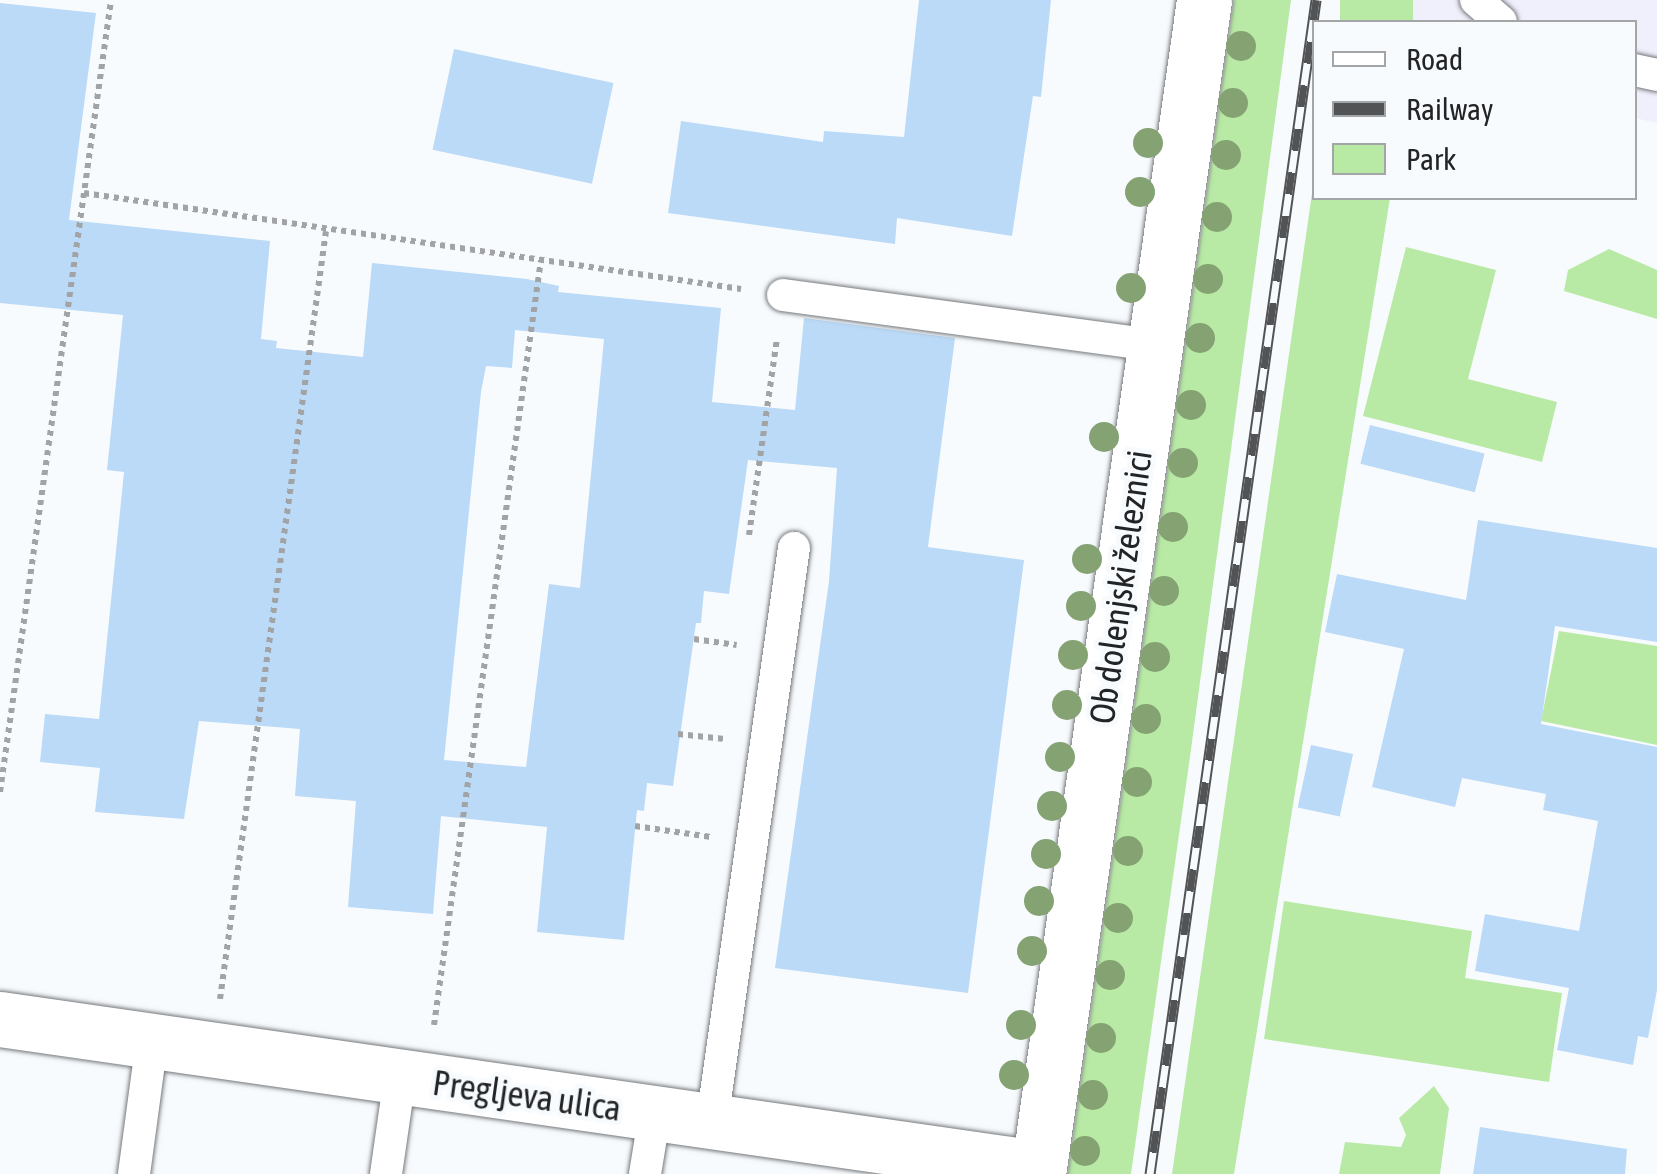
<!DOCTYPE html>
<html>
<head>
<meta charset="utf-8">
<style>
  body { margin:0 }
  #map { position:relative; width:1657px; height:1174px; overflow:hidden; background:#f8fbfe; font-family:"Asap Condensed",sans-serif }
  div>[style] { position:absolute }
  .commercial>* { inset:0; background:#f0effc }
  .green>* { inset:0; background:#b9eaa5; transform-origin:0 0 }
  .building>* { inset:0; background:#bbdaf7; transform-origin:0 0 }
  .path>* { height:6px; margin-top:-3px; transform-origin:0; background:repeating-linear-gradient(90deg,#a1a3a5 0 5px,transparent 0 10px) }
  .roads { filter:drop-shadow(0 0 2px #76797c) drop-shadow(0 0 2px #76797c) }
  .lane>* { height:32px; margin:-16px; padding:0 16px; transform-origin:16px; border-radius:16px; background:#fff }
  .street>* { height:55px; margin:-27.5px; padding:0 27.5px; transform-origin:27.5px; border-radius:27.5px; background:#fff }
  .secondary>* { height:55px; margin:-27.5px; padding:0 27.5px; transform-origin:27.5px; border-radius:27.5px; background:#fff }
  .rail>* { height:11px; margin-top:-5.5px; transform-origin:0; background:repeating-linear-gradient(90deg,#f8fbfe 0 22px,#525355 0 44px); box-sizing:border-box; border-block:2px solid #525355 }
  .trees>* { width:30px; height:30px; margin:-15px; border-radius:50%; background:#84a272 }
  span { translate:-50% -50%; white-space:nowrap; text-align:center; line-height:1.15; -webkit-text-stroke:10px #f8fbfe; paint-order:stroke }
  .street-label { font-size:35px; color:#232425 }
  .legend { position:absolute; left:1312px; top:20px; width:325px; height:180px; box-sizing:border-box; background:#f8fbfe; border:2px solid #a3a5a7; margin:0; padding:12px 18px; list-style:none; font-size:30px; color:#232425 }
  .legend li { display:flex; align-items:center; gap:20px; height:50px }
  .legend b { width:50px; border:2px solid #a3a5a7 }
</style>
</head>
<body>
<div id="map">
  <div class="commercial">
    <div style="clip-path:polygon(1413px 0,1657px 0,1657px 123px,1635px 118px,1634px 22px,1412px 22px)"></div>
  </div>
  <div class="green">
    <div style="clip-path:polygon(1234px 0,1291px 0,1190px 757px,1131px 1174px,1068px 1174px)"></div>
    <div style="left:1340px;top:0;width:73px;height:22px"></div>
    <div style="clip-path:polygon(1314px 179px,1314px 198px,1390px 198px,1234px 1174px,1172px 1174px)"></div>
    <div style="clip-path:polygon(1406px 247px,1496px 270px,1468px 379px,1557px 402px,1542px 462px,1363px 416px)"></div>
    <div style="clip-path:polygon(1609px 249px,1657px 270px,1657px 319px,1564px 291px,1568px 270px)"></div>
    <div style="clip-path:polygon(1559px 631px,1657px 646px,1657px 745px,1541px 721px)"></div>
    <div style="clip-path:polygon(1284px 901px,1472px 931px,1465px 978px,1562px 993px,1549px 1082px,1264px 1039px)"></div>
    <div style="clip-path:polygon(1434px 1086px,1449px 1108px,1440px 1174px,1339px 1174px,1345px 1142px,1401px 1147px,1406px 1135px,1399px 1118px)"></div>
  </div>
  <div class="building">
    <div style="clip-path:polygon(919px 0,1051px 0,1041px 97px,1033px 96px,1012px 236px,897px 218px,895px 244px,668px 213px,681px 121px,823px 142px,824px 131px,904px 137px)"></div>
    <div style="clip-path:polygon(evenodd,0 3px,96px 13px,69px 220px,270px 241px,261px 339px,277px 341px,276px 348px,363px 357px,372px 263px,527px 279px,559px 286px,558px 292px,721px 308px,712px 402px,795px 410px,804px 318px,955px 338px,928px 547px,1024px 560px,968px 993px,775px 968px,829px 581px,837px 468px,748px 460px,729px 594px,704px 591px,701px 623px,696px 623px,673px 786px,647px 783px,644px 811px,637px 810px,624px 940px,537px 932px,547px 827px,441px 816px,433px 914px,348px 907px,356px 801px,295px 796px,300px 729px,199px 721px,184px 819px,95px 812px,100px 768px,40px 762px,45px 714px,99px 719px,124px 472px,107px 470px,123px 315px,0 303px,0 3px,515px 330px,604px 339px,580px 588px,549px 584px,526px 767px,444px 760px,481px 392px,486px 366px,512px 368px,515px 330px)"></div>
    <div style="left:454px;top:49px;width:163px;height:103px;rotate:12deg"></div>
    <div style="left:1370px;top:425px;width:118px;height:40px;rotate:14deg"></div>
    <div style="clip-path:polygon(1478px 520px,1657px 548px,1657px 642px,1555px 626px,1541px 724px,1657px 747px,1657px 990px,1648px 1038px,1638px 1036px,1633px 1065px,1557px 1050px,1569px 988px,1475px 971px,1485px 914px,1579px 931px,1598px 821px,1543px 810px,1546px 794px,1462px 778px,1455px 807px,1372px 787px,1404px 649px,1325px 632px,1337px 574px,1466px 600px)"></div>
    <div style="left:1311px;top:745px;width:43px;height:64px;rotate:12deg"></div>
    <div style="clip-path:polygon(1480px 1127px,1627px 1149px,1625px 1174px,1473px 1174px)"></div>
  </div>
  <div class="path">
    <div style="left:84px;top:193px;width:664px;rotate:8.31deg"></div>
    <div style="left:749px;top:535px;width:198px;rotate:-81.9deg"></div>
    <div style="left:694px;top:639px;width:43px;rotate:7.9deg"></div>
    <div style="left:678px;top:734px;width:47px;rotate:6.1deg"></div>
    <div style="left:0;top:792px;width:800px;rotate:-82.02deg"></div>
    <div style="left:635px;top:826px;width:77px;rotate:8.2deg"></div>
    <div style="left:220px;top:999px;width:775px;rotate:-82.14deg"></div>
    <div style="left:434px;top:1025px;width:772px;rotate:-82.04deg"></div>
  </div>
  <div class="roads">
    <div class="lane">
      <div style="left:1476px;top:0;width:33px;rotate:41deg"></div>
      <div style="left:1634px;top:70px;width:24px;rotate:12deg"></div>
      <div style="left:783px;top:295px;width:375px;rotate:7.7deg"></div>
      <div style="left:712px;top:1121px;width:579px;rotate:-81.86deg"></div>
      <div style="left:134px;top:1174px;width:134px;rotate:-82.3deg"></div>
      <div style="left:386px;top:1174px;width:98px;rotate:-81.8deg"></div>
      <div style="left:645px;top:1174px;width:62px;rotate:-80.7deg"></div>
    </div>
    <div class="street">
      <div style="left:0;top:1019px;width:1049px;rotate:8.17deg"></div>
    </div>
    <div class="secondary">
      <div style="left:1038px;top:1174px;width:1186px;rotate:-81.95deg"></div>
    </div>
  </div>
  <div class="rail">
    <div style="left:1150px;top:1174px;width:1186px;rotate:-81.95deg"></div>
  </div>
  <div class="trees">
    <div style="left:1241px;top:46px"></div>
    <div style="left:1233px;top:103px"></div>
    <div style="left:1148px;top:143px"></div>
    <div style="left:1226px;top:155px"></div>
    <div style="left:1140px;top:192px"></div>
    <div style="left:1217px;top:217px"></div>
    <div style="left:1208px;top:279px"></div>
    <div style="left:1131px;top:288px"></div>
    <div style="left:1200px;top:338px"></div>
    <div style="left:1191px;top:405px"></div>
    <div style="left:1104px;top:437px"></div>
    <div style="left:1183px;top:463px"></div>
    <div style="left:1173px;top:527px"></div>
    <div style="left:1087px;top:559px"></div>
    <div style="left:1164px;top:591px"></div>
    <div style="left:1081px;top:606px"></div>
    <div style="left:1073px;top:655px"></div>
    <div style="left:1155px;top:657px"></div>
    <div style="left:1067px;top:705px"></div>
    <div style="left:1146px;top:719px"></div>
    <div style="left:1060px;top:757px"></div>
    <div style="left:1137px;top:782px"></div>
    <div style="left:1052px;top:806px"></div>
    <div style="left:1128px;top:851px"></div>
    <div style="left:1046px;top:854px"></div>
    <div style="left:1039px;top:901px"></div>
    <div style="left:1118px;top:918px"></div>
    <div style="left:1032px;top:951px"></div>
    <div style="left:1110px;top:975px"></div>
    <div style="left:1021px;top:1025px"></div>
    <div style="left:1101px;top:1038px"></div>
    <div style="left:1014px;top:1075px"></div>
    <div style="left:1093px;top:1095px"></div>
    <div style="left:1085px;top:1151px"></div>
  </div>
  <div class="street-label">
    <span style="left:1120px;top:587px;rotate:-82deg">Ob dolenjski železnici</span>
    <span style="left:527px;top:1095px;rotate:8deg">Pregljeva ulica</span>
  </div>
  <ul class="legend">
  <li><b style="height:12px;background:#fff"></b>Road</li>
  <li><b style="height:12px;background:#525355"></b>Railway</li>
  <li><b style="height:28px;background:#b9eaa5"></b>Park</li>
  </ul>
</div>
</body>
</html>
